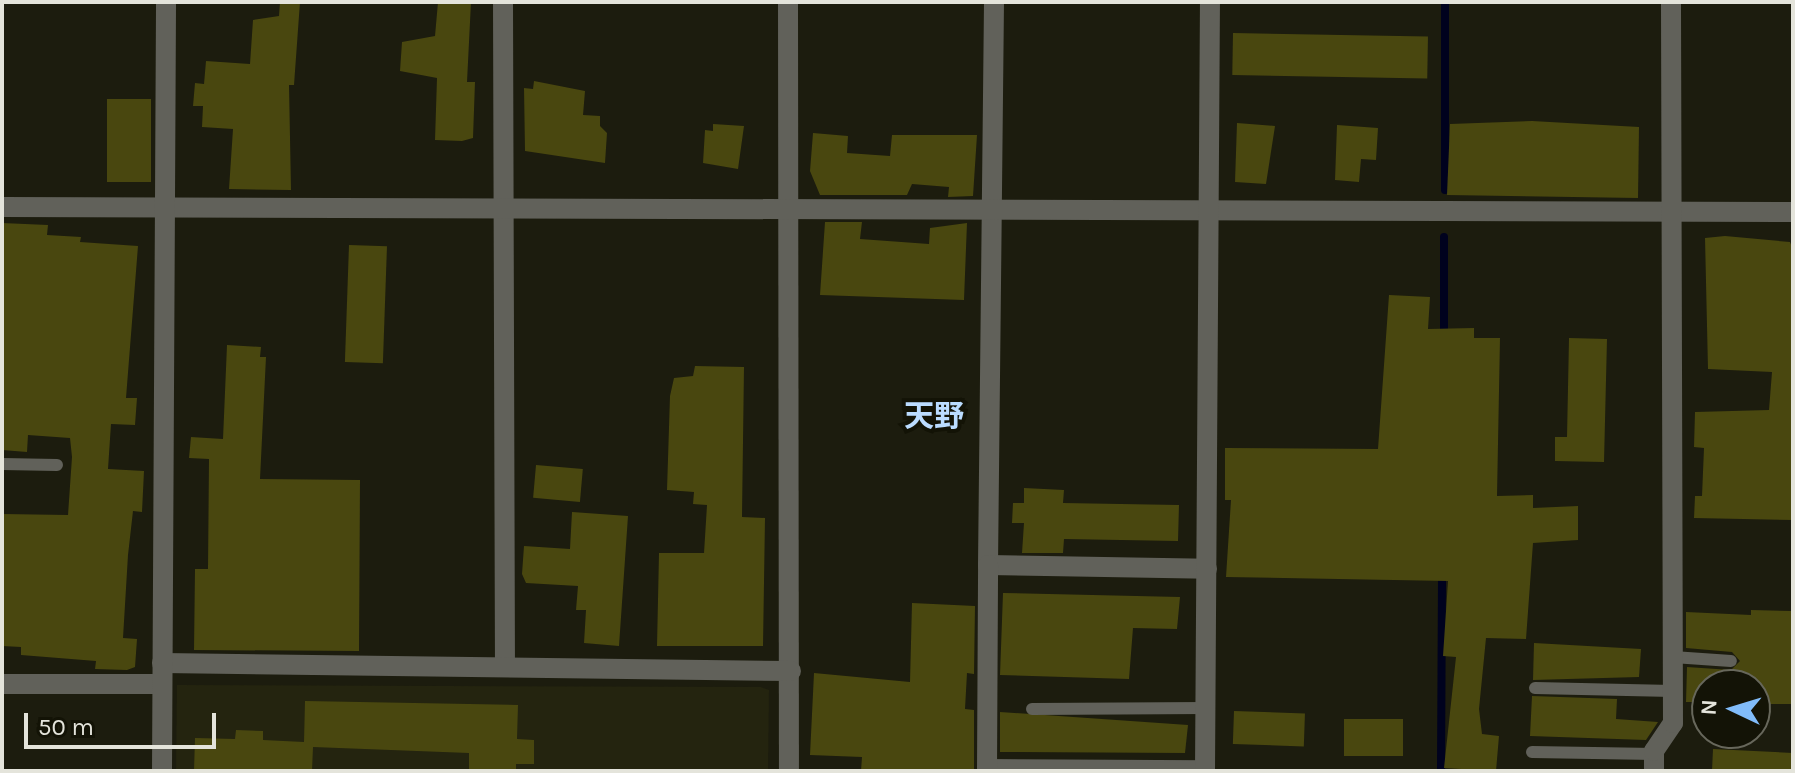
<!DOCTYPE html>
<html>
<head>
<meta charset="utf-8">
<style>
  body { margin:0 }
  #map { position:relative; width:1795px; height:773px; overflow:hidden; background:#1c1c0e; font-family:Karla,"Noto Sans JP",sans-serif }
  div>[style] { position:absolute }
  .built>* { inset:0; background:#24240f }
  .stream>* { height:8px; margin:-4px; padding:0 4px; transform-origin:4px; border-radius:4px; background:#00021e }
  .building>* { inset:0; background:#49470f; transform-origin:0 0 }
  .service>* { height:12px; margin:-6px; padding:0 6px; transform-origin:6px; border-radius:6px; background:#61615a }
  .minor>* { height:20px; margin:-10px; padding:0 10px; transform-origin:10px; border-radius:10px; background:#61615a }
  span { translate:-50% -50%; white-space:nowrap; text-align:center; line-height:1.15; -webkit-text-stroke:8px #131306; paint-order:stroke }
  .quarter-label { font-size:30px; color:#bbdcff; font-weight:700 }
  .frame { position:absolute; inset:0; border:4px solid #e4e4db; pointer-events:none }
  .north { position:absolute; left:1691px; top:669px; width:80px; height:80px; box-sizing:border-box; background:#131306; border:2px solid #67675b; border-radius:50%; rotate:274deg; font-size:22px; font-weight:700; line-height:32px; text-align:center; color:#e4e4db }
  .north::after { content:''; display:block; margin:auto; width:28px; height:36px; background:#81bcfa; clip-path:polygon(50% 0,100% 100%,50% 72%,0 100%) }
  .scale { position:absolute; left:24px; top:713px; width:192px; height:36px; box-sizing:border-box; border:4px solid #e4e4db; border-top:0; padding-left:10px; font-size:24px; line-height:28px; white-space:nowrap; color:#e4e4db; -webkit-text-stroke:6px #131306; paint-order:stroke }
</style>
</head>
<body>
<div id="map">
  <div class="built">
    <div style="clip-path:polygon(177px 685px,761px 687px,769px 690px,768px 771px,176px 771px)"></div>
  </div>
  <div class="stream">
    <div style="left:1445px;top:190px;width:188px;rotate:-90deg"></div>
    <div style="left:1444px;top:338px;width:101px;rotate:-90deg"></div>
    <div style="left:1441px;top:771px;width:199px;rotate:-89.7deg"></div>
  </div>
  <div class="building">
    <div style="clip-path:polygon(280px 2px,300px 2px,294px 85px,289px 85px,291px 190px,229px 189px,233px 129px,202px 127px,203px 106px,193px 106px,195px 83px,204px 84px,206px 61px,250px 64px,253px 20px,279px 16px)"></div>
    <div style="clip-path:polygon(438px 2px,471px 2px,467px 82px,475px 82px,473px 138px,462px 141px,435px 140px,437px 78px,400px 71px,402px 42px,435px 36px)"></div>
    <div style="left:1233px;top:33px;width:195px;height:42px;rotate:1deg"></div>
    <div style="clip-path:polygon(534px 81px,585px 91px,583px 115px,600px 116px,600px 126px,607px 133px,605px 163px,525px 151px,524px 88px,533px 89px)"></div>
    <div style="left:107px;top:99px;width:44px;height:83px"></div>
    <div style="clip-path:polygon(1532px 121px,1639px 127px,1638px 198px,1447px 195px,1450px 124px)"></div>
    <div style="clip-path:polygon(1237px 123px,1275px 126px,1266px 184px,1235px 182px)"></div>
    <div style="clip-path:polygon(713px 124px,744px 126px,738px 169px,703px 163px,705px 130px,713px 131px)"></div>
    <div style="clip-path:polygon(1337px 125px,1378px 128px,1376px 160px,1361px 159px,1359px 182px,1335px 180px)"></div>
    <div style="clip-path:polygon(813px 133px,848px 136px,847px 153px,890px 156px,892px 135px,977px 135px,973px 196px,948px 197px,949px 187px,912px 184px,907px 195px,820px 195px,810px 171px)"></div>
    <div style="clip-path:polygon(825px 222px,862px 222px,860px 239px,929px 244px,930px 228px,967px 223px,964px 300px,820px 295px)"></div>
    <div style="clip-path:polygon(2px 223px,48px 225px,47px 235px,81px 237px,80px 242px,138px 246px,126px 398px,137px 398px,135px 425px,111px 424px,108px 469px,144px 471px,142px 512px,133px 511px,128px 555px,123px 638px,137px 639px,135px 667px,127px 670px,95px 669px,96px 661px,21px 655px,21px 647px,2px 646px,2px 514px,68px 515px,72px 457px,70px 438px,28px 435px,27px 452px,2px 450px)"></div>
    <div style="clip-path:polygon(1725px 236px,1790px 242px,1793px 250px,1793px 520px,1694px 518px,1695px 496px,1702px 496px,1704px 448px,1694px 447px,1695px 412px,1769px 410px,1772px 372px,1708px 369px,1705px 238px)"></div>
    <div style="left:349px;top:245px;width:38px;height:117px;rotate:2deg"></div>
    <div style="clip-path:polygon(1389px 295px,1430px 297px,1428px 329px,1474px 328px,1474px 338px,1500px 338px,1497px 496px,1533px 495px,1533px 508px,1578px 506px,1578px 540px,1533px 543px,1526px 639px,1486px 638px,1479px 709px,1482px 734px,1499px 736px,1496px 771px,1444px 768px,1456px 657px,1443px 656px,1448px 581px,1226px 577px,1231px 500px,1225px 500px,1225px 448px,1378px 449px)"></div>
    <div style="clip-path:polygon(1569px 338px,1607px 339px,1604px 462px,1555px 461px,1555px 437px,1567px 437px)"></div>
    <div style="clip-path:polygon(227px 345px,261px 347px,260px 357px,266px 357px,260px 479px,360px 480px,359px 651px,194px 650px,195px 569px,208px 569px,209px 459px,189px 458px,191px 437px,223px 439px)"></div>
    <div style="clip-path:polygon(695px 366px,744px 367px,742px 517px,765px 518px,763px 646px,657px 646px,659px 553px,704px 553px,707px 505px,693px 504px,694px 492px,667px 490px,670px 396px,674px 378px,693px 376px)"></div>
    <div style="left:536px;top:465px;width:47px;height:33px;rotate:5deg"></div>
    <div style="clip-path:polygon(1024px 488px,1064px 490px,1063px 503px,1179px 505px,1178px 541px,1064px 539px,1063px 553px,1022px 553px,1024px 523px,1012px 523px,1013px 503px,1024px 503px)"></div>
    <div style="clip-path:polygon(572px 512px,628px 516px,619px 646px,584px 643px,586px 610px,576px 610px,578px 586px,526px 583px,522px 574px,524px 546px,570px 549px)"></div>
    <div style="clip-path:polygon(1003px 593px,1180px 597px,1177px 629px,1133px 628px,1129px 679px,1000px 675px)"></div>
    <div style="clip-path:polygon(912px 603px,975px 606px,974px 674px,967px 673px,965px 709px,974px 710px,974px 771px,861px 771px,862px 757px,810px 755px,814px 673px,910px 682px)"></div>
    <div style="clip-path:polygon(1751px 610px,1793px 611px,1793px 704px,1755px 704px,1755px 685px,1707px 685px,1707px 702px,1686px 702px,1687px 667px,1731px 670px,1740px 661px,1732px 652px,1686px 648px,1686px 612px,1751px 615px)"></div>
    <div style="clip-path:polygon(1534px 643px,1641px 649px,1639px 677px,1533px 680px)"></div>
    <div style="clip-path:polygon(1532px 696px,1617px 699px,1616px 719px,1658px 722px,1646px 740px,1530px 736px)"></div>
    <div style="clip-path:polygon(305px 701px,518px 705px,517px 739px,534px 740px,534px 764px,516px 764px,516px 771px,469px 771px,469px 753px,313px 747px,312px 771px,194px 771px,195px 738px,235px 739px,236px 730px,263px 731px,263px 740px,304px 742px)"></div>
    <div style="left:1234px;top:711px;width:71px;height:33px;rotate:2deg"></div>
    <div style="clip-path:polygon(1000px 712px,1188px 725px,1185px 753px,1000px 752px)"></div>
    <div style="left:1344px;top:719px;width:59px;height:37px"></div>
    <div style="clip-path:polygon(1713px 749px,1793px 753px,1793px 771px,1712px 771px)"></div>
  </div>
  <div class="service">
    <div style="left:2px;top:464px;width:55px;rotate:1deg"></div>
    <div style="left:1673px;top:657px;width:58px;rotate:3.9deg"></div>
    <div style="left:1535px;top:688px;width:138px;rotate:1.2deg"></div>
    <div style="left:1032px;top:709px;width:174px;rotate:-0.3deg"></div>
    <div style="left:1532px;top:752px;width:123px;rotate:0.9deg"></div>
  </div>
  <div class="minor">
    <div style="left:503px;top:2px;width:665px;rotate:89.83deg"></div>
    <div style="left:788px;top:2px;width:769px;rotate:89.93deg"></div>
    <div style="left:994px;top:2px;width:563px;rotate:90.61deg"></div>
    <div style="left:988px;top:565px;width:219px;rotate:1deg"></div>
    <div style="left:2px;top:207px;width:1791px;rotate:0.16deg"></div>
    <div style="left:162px;top:663px;width:629px;rotate:0.73deg"></div>
    <div style="left:2px;top:684px;width:160px"></div>
    <div style="left:987px;top:769px;width:218px;rotate:0.3deg"></div>
    <div style="left:162px;top:771px;width:769px;rotate:-89.7deg"></div>
    <div style="left:987px;top:771px;width:206px;rotate:-89.7deg"></div>
    <div style="left:1205px;top:771px;width:769px;rotate:-89.63deg"></div>
    <div style="left:1654px;top:771px;width:20px;rotate:-90deg"></div>
    <div style="left:1654px;top:751px;width:34px;rotate:-56deg"></div>
    <div style="left:1673px;top:723px;width:721px;rotate:-90.16deg"></div>
  </div>
  <div class="quarter-label">
    <span style="left:934px;top:416px">天野</span>
  </div>
  <div class="frame"></div>
  <div class="north">N</div>
  <div class="scale">50 m</div>
</div>
</body>
</html>
